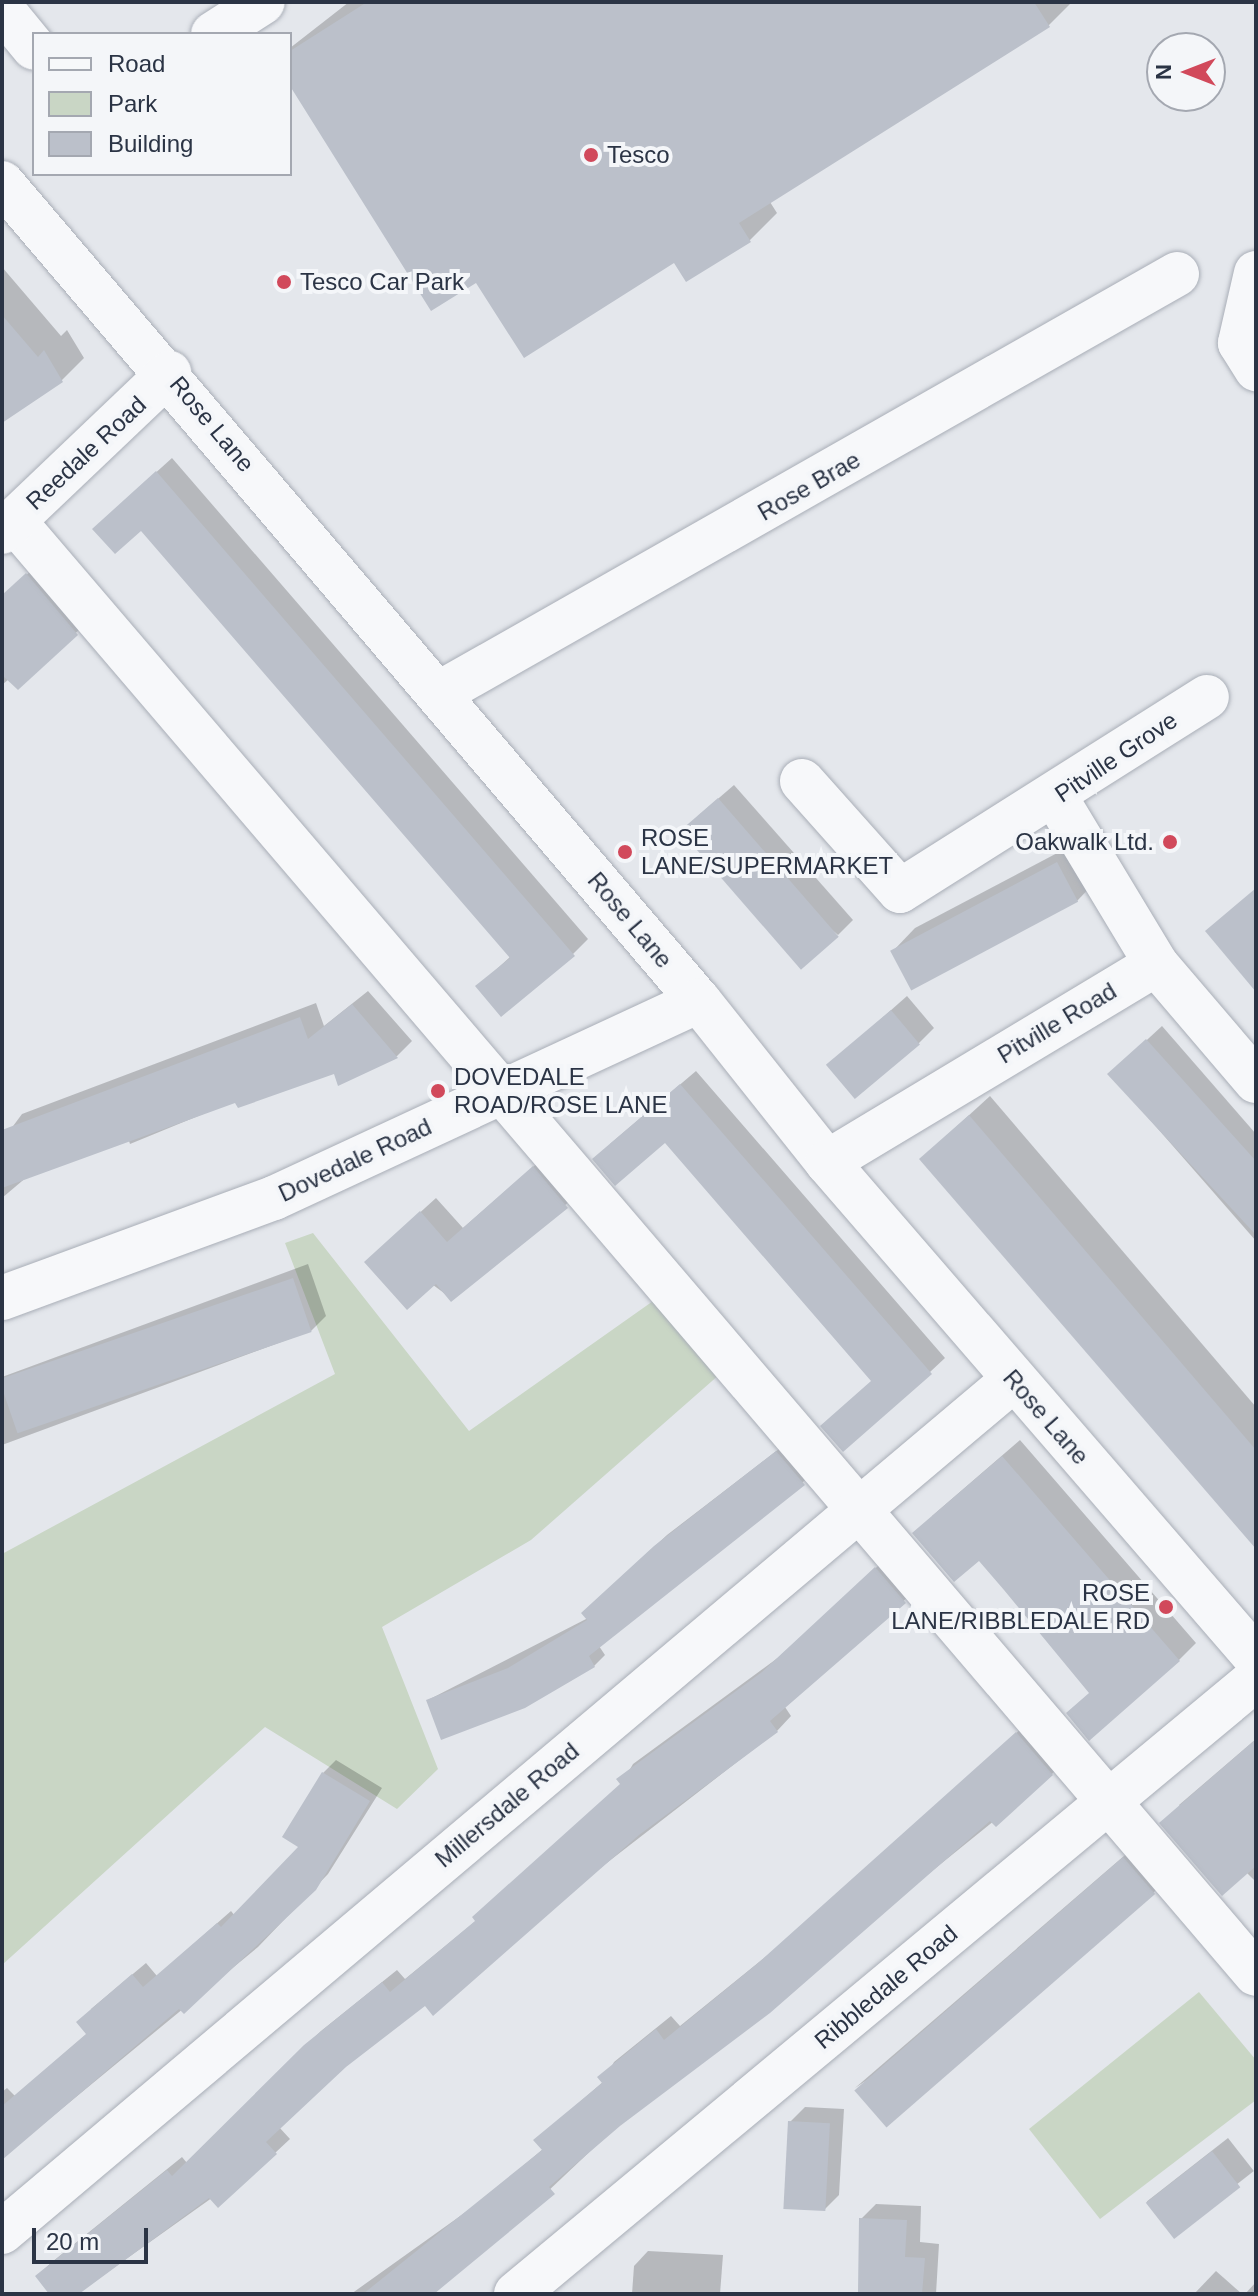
<!DOCTYPE html>
<html>
<head>
<meta charset="utf-8">
<style>
  body { margin:0 }
  #map { position:relative; width:1258px; height:2296px; overflow:hidden; background:#e4e7ec; font-family:Helvetica,sans-serif }
  div>[style] { position:absolute }
  .green>* { inset:0; background:#c9d6c5 }
  .shadow>* { inset:0; background:#0003; transform-origin:0 0 }
  .building>* { inset:0; background:#bbc0ca; transform-origin:0 0 }
  .roads { filter:drop-shadow(0 0 2px #a9aeb7) drop-shadow(0 0 2px #a9aeb7) }
  .minor>* { height:44px; margin:-22px; padding:0 22px; transform-origin:22px; border-radius:22px; background:#f7f8fa }
  .dots>* { width:22px; height:22px; translate:-50% -50%; box-sizing:border-box; border:4px solid #f4f6f9; border-radius:50% }
  span { translate:-50% -50%; white-space:nowrap; text-align:center; line-height:1.15; -webkit-text-stroke:8px #f4f6f9; paint-order:stroke }
  .poi-label { font-size:24px; color:#2b3445 }
  .left { translate:0 -50%; text-align:left }
  .right { translate:-100% -50%; text-align:right }
  .street-label { font-size:24px; color:#2b3445 }
  .frame { position:absolute; inset:0; border:4px solid #2b3445; pointer-events:none }
  .legend { position:absolute; left:32px; top:32px; width:260px; height:144px; box-sizing:border-box; background:#f4f6f9; border:2px solid #a4a8b1; margin:0; padding:10px 14px; list-style:none; font-size:24px; color:#2b3445 }
  .legend li { display:flex; align-items:center; gap:16px; height:40px }
  .legend b { width:40px; border:2px solid #a4a8b1 }
  .north { position:absolute; left:1146px; top:32px; width:80px; height:80px; box-sizing:border-box; background:#f4f6f9; border:2px solid #a4a8b1; border-radius:50%; rotate:270deg; font-size:22px; font-weight:700; line-height:32px; text-align:center; color:#2b3445 }
  .north::after { content:''; display:block; margin:auto; width:28px; height:36px; background:#d1495b; clip-path:polygon(50% 0,100% 100%,50% 72%,0 100%) }
  .scale { position:absolute; left:32px; top:2228px; width:116px; height:36px; box-sizing:border-box; border:4px solid #2b3445; border-top:0; padding-left:10px; font-size:24px; line-height:28px; white-space:nowrap; color:#2b3445; -webkit-text-stroke:6px #f4f6f9; paint-order:stroke }
</style>
</head>
<body>
<div id="map">
  <div class="green">
    <div style="clip-path:polygon(313px 1233px,469px 1431px,663px 1294px,728px 1367px,531px 1540px,382px 1627px,438px 1769px,397px 1809px,265px 1727px,2px 1965px,2px 1554px,335px 1374px,285px 1243px)"></div>
    <div style="clip-path:polygon(1199px 1992px,1256px 2060px,1256px 2100px,1100px 2219px,1029px 2129px)"></div>
  </div>
  <div class="shadow">
    <div style="clip-path:polygon(1072px 2px,1048px 26px,770px 202px,777px 213px,749px 241px,675px 261px,477px 280px,290px 82px,290px 48px,349px 2px)"></div>
    <div style="clip-path:polygon(2px 267px,61px 336px,67px 330px,84px 358px,62px 380px,2px 399px)"></div>
    <div style="clip-path:polygon(172px 458px,588px 939px,573px 954px,478px 986px,511px 956px,141px 528px,110px 514px)"></div>
    <div style="clip-path:polygon(47px 555px,96px 614px,18px 687px,9px 679px,2px 685px,2px 599px)"></div>
    <div style="clip-path:polygon(734px 785px,853px 920px,838px 935px,698px 816px)"></div>
    <div style="clip-path:polygon(1080px 841px,1099px 878px,1077px 901px,893px 951px,915px 928px)"></div>
    <div style="clip-path:polygon(368px 991px,412px 1041px,397px 1056px,339px 1084px,335px 1072px,237px 1100px,130px 1144px,128px 1138px,28px 1176px,2px 1198px,2px 1141px,22px 1114px,316px 1003px,324px 1026px)"></div>
    <div style="clip-path:polygon(907px 996px,934px 1028px,919px 1043px,829px 1065px)"></div>
    <div style="clip-path:polygon(1162px 1026px,1256px 1134px,1256px 1241px,1110px 1074px)"></div>
    <div style="clip-path:polygon(696px 1071px,945px 1358px,930px 1372px,873px 1380px,666px 1140px,610px 1144px)"></div>
    <div style="clip-path:polygon(990px 1096px,1256px 1407px,1256px 1548px,921px 1159px)"></div>
    <div style="clip-path:polygon(549px 1153px,582px 1191px,452px 1299px,382px 1247px,436px 1198px,463px 1228px)"></div>
    <div style="clip-path:polygon(308px 1264px,326px 1316px,311px 1331px,2px 1445px,2px 1377px)"></div>
    <div style="clip-path:polygon(1020px 1440px,1196px 1643px,1179px 1660px,1091px 1692px,979px 1558px,932px 1516px)"></div>
    <div style="clip-path:polygon(788px 1442px,814px 1473px,599px 1646px,605px 1655px,594px 1666px,428px 1700px,588px 1618px,594px 1602px,667px 1535px)"></div>
    <div style="clip-path:polygon(891px 1554px,919px 1587px,785px 1707px,791px 1716px,777px 1731px,345px 2066px,279px 2127px,290px 2139px,275px 2153px,77px 2294px,52px 2294px,37px 2276px,52px 2262px,182px 2157px,187px 2163px,321px 2031px,397px 1970px,405px 1979px,477px 1920px,622px 1783px,633px 1764px,779px 1657px)"></div>
    <div style="clip-path:polygon(1032px 1719px,1066px 1759px,1052px 1774px,619px 2124px,492px 2244px,427px 2294px,351px 2294px,484px 2199px,543px 2149px,536px 2140px,604px 2081px,614px 2062px,671px 2016px,680px 2026px,774px 1950px)"></div>
    <div style="clip-path:polygon(1256px 1739px,1256px 1882px,1179px 1805px)"></div>
    <div style="clip-path:polygon(336px 1760px,382px 1788px,328px 1874px,258px 1947px,2px 2158px,2px 2092px,7px 2088px,15px 2096px,88px 2033px,91px 2009px,146px 1963px,157px 1976px,231px 1911px,235px 1916px,301px 1847px,323px 1773px)"></div>
    <div style="clip-path:polygon(1139px 1843px,1168px 1878px,1153px 1893px,855px 2088px)"></div>
    <div style="clip-path:polygon(805px 2107px,844px 2109px,839px 2195px,824px 2210px,790px 2122px)"></div>
    <div style="left:1228px;top:2138px;width:42px;height:103px;rotate:52deg"></div>
    <div style="clip-path:polygon(876px 2204px,921px 2206px,920px 2242px,939px 2244px,936px 2294px,860px 2294px,861px 2219px)"></div>
    <div style="clip-path:polygon(648px 2251px,723px 2255px,720px 2294px,632px 2294px,634px 2266px)"></div>
    <div style="clip-path:polygon(1216px 2271px,1242px 2294px,1194px 2294px)"></div>
    <div style="clip-path:polygon(1256px 2282px,1256px 2294px,1245px 2294px)"></div>
  </div>
  <div class="building">
    <div style="clip-path:polygon(367px 2px,1034px 2px,1050px 27px,739px 223px,751px 242px,686px 282px,674px 263px,524px 358px,476px 283px,431px 311px,290px 86px,290px 51px)"></div>
    <div style="clip-path:polygon(2px 315px,38px 357px,44px 350px,63px 382px,2px 423px)"></div>
    <div style="clip-path:polygon(156px 471px,575px 956px,501px 1017px,475px 986px,510px 958px,141px 531px,115px 554px,92px 529px)"></div>
    <div style="clip-path:polygon(26px 573px,78px 635px,18px 690px,2px 675px,2px 595px)"></div>
    <div style="left:718px;top:798px;width:184px;height:50px;rotate:49deg"></div>
    <div style="left:1057px;top:862px;width:45px;height:189px;rotate:62deg"></div>
    <div style="clip-path:polygon(1256px 888px,1256px 992px,1205px 931px)"></div>
    <div style="clip-path:polygon(352px 1004px,398px 1058px,338px 1086px,334px 1074px,238px 1108px,235px 1103px,2px 1188px,2px 1130px,300px 1017px,308px 1039px)"></div>
    <div style="left:891px;top:1010px;width:45px;height:85px;rotate:50deg"></div>
    <div style="clip-path:polygon(1146px 1039px,1256px 1161px,1256px 1235px,1107px 1074px)"></div>
    <div style="clip-path:polygon(680px 1084px,932px 1374px,843px 1452px,820px 1426px,871px 1381px,665px 1143px,615px 1186px,592px 1159px)"></div>
    <div style="clip-path:polygon(969px 1115px,1256px 1450px,1256px 1549px,919px 1159px)"></div>
    <div style="clip-path:polygon(533px 1166px,568px 1208px,451px 1302px,436px 1284px,407px 1310px,364px 1262px,420px 1211px,447px 1242px)"></div>
    <div style="left:293px;top:1278px;width:57px;height:311px;rotate:71deg"></div>
    <div style="clip-path:polygon(776px 1451px,805px 1485px,589px 1656px,595px 1667px,525px 1708px,441px 1740px,426px 1700px,508px 1668px,587px 1620px,581px 1613px,654px 1546px)"></div>
    <div style="clip-path:polygon(1002px 1456px,1180px 1661px,1089px 1741px,1066px 1713px,1089px 1693px,1004px 1590px,979px 1561px,954px 1582px,912px 1533px)"></div>
    <div style="clip-path:polygon(875px 1567px,906px 1603px,770px 1721px,778px 1732px,639px 1835px,433px 2016px,425px 2006px,346px 2067px,266px 2142px,277px 2154px,218px 2208px,209px 2198px,79px 2294px,49px 2294px,35px 2276px,167px 2170px,172px 2176px,304px 2045px,382px 1982px,390px 1992px,475px 1921px,472px 1917px,620px 1784px,616px 1779px,762px 1672px)"></div>
    <div style="clip-path:polygon(1016px 1732px,1053px 1775px,996px 1827px,990px 1821px,770px 2013px,620px 2126px,549px 2187px,555px 2194px,434px 2294px,363px 2294px,542px 2150px,533px 2140px,602px 2083px,597px 2077px,656px 2029px,664px 2040px,757px 1964px)"></div>
    <div style="clip-path:polygon(1256px 1739px,1256px 1866px,1222px 1896px,1159px 1823px)"></div>
    <div style="clip-path:polygon(322px 1772px,370px 1801px,316px 1890px,184px 2014px,179px 2009px,2px 2160px,2px 2106px,86px 2034px,76px 2022px,132px 1974px,143px 1987px,217px 1923px,221px 1927px,298px 1847px,282px 1837px)"></div>
    <div style="left:1123px;top:1857px;width:49px;height:356px;rotate:49deg"></div>
    <div style="left:788px;top:2121px;width:42px;height:88px;rotate:3deg"></div>
    <div style="left:1212px;top:2151px;width:46px;height:84px;rotate:52deg"></div>
    <div style="clip-path:polygon(859px 2218px,907px 2220px,905px 2257px,925px 2258px,922px 2294px,858px 2292px)"></div>
  </div>
  <div class="roads">
    <div class="minor">
      <div style="left:2px;top:9px;width:50px;rotate:50.6deg"></div>
      <div style="left:213px;top:34px;width:59px;rotate:-32.6deg"></div>
      <div style="left:2px;top:183px;width:1075px;rotate:49.57deg"></div>
      <div style="left:699px;top:1001px;width:206px;rotate:51.5deg"></div>
      <div style="left:827px;top:1162px;width:656px;rotate:49.14deg"></div>
      <div style="left:1256px;top:273px;width:72px;rotate:102.9deg"></div>
      <div style="left:1240px;top:343px;width:31px;rotate:58deg"></div>
      <div style="left:14px;top:521px;width:1911px;rotate:49.48deg"></div>
      <div style="left:2px;top:532px;width:231px;rotate:-43.6deg"></div>
      <div style="left:438px;top:694px;width:850px;rotate:-29.61deg"></div>
      <div style="left:802px;top:781px;width:147px;rotate:48.3deg"></div>
      <div style="left:900px;top:891px;width:363px;rotate:-32.3deg"></div>
      <div style="left:1056px;top:798px;width:194px;rotate:58.9deg"></div>
      <div style="left:827px;top:1162px;width:384px;rotate:-31deg"></div>
      <div style="left:1156px;top:964px;width:154px;rotate:49.5deg"></div>
      <div style="left:2px;top:1298px;width:290px;rotate:-20.2deg"></div>
      <div style="left:274px;top:1198px;width:468px;rotate:-24.9deg"></div>
      <div style="left:2px;top:2232px;width:1322px;rotate:-40.12deg"></div>
      <div style="left:516px;top:2294px;width:962px;rotate:-39.73deg"></div>
    </div>
  </div>
  <div class="dots">
    <div style="left:591px;top:155px;background:#d1495b"></div>
    <div style="left:284px;top:282px;background:#d1495b"></div>
    <div style="left:1170px;top:842px;background:#d1495b"></div>
    <div style="left:625px;top:852px;background:#d1495b"></div>
    <div style="left:438px;top:1091px;background:#d1495b"></div>
    <div style="left:1166px;top:1607px;background:#d1495b"></div>
  </div>
  <div class="poi-label">
    <span class="left" style="left:607px;top:155px">Tesco</span>
    <span class="left" style="left:300px;top:282px">Tesco Car Park</span>
    <span class="left" style="left:641px;top:852px">ROSE<br>LANE/SUPERMARKET</span>
    <span class="right" style="left:1154px;top:842px">Oakwalk Ltd.</span>
    <span class="left" style="left:454px;top:1091px">DOVEDALE<br>ROAD/ROSE LANE</span>
    <span class="right" style="left:1150px;top:1607px">ROSE<br>LANE/RIBBLEDALE RD</span>
  </div>
  <div class="street-label">
    <span style="left:212px;top:424px;rotate:50deg">Rose Lane</span>
    <span style="left:86px;top:453px;rotate:-43deg">Reedale Road</span>
    <span style="left:809px;top:486px;rotate:-30deg">Rose Brae</span>
    <span style="left:1116px;top:757px;rotate:-34deg">Pitville Grove</span>
    <span style="left:630px;top:920px;rotate:50deg">Rose Lane</span>
    <span style="left:1057px;top:1023px;rotate:-31deg">Pitville Road</span>
    <span style="left:355px;top:1160px;rotate:-25deg">Dovedale Road</span>
    <span style="left:1046px;top:1417px;rotate:49deg">Rose Lane</span>
    <span style="left:507px;top:1805px;rotate:-40deg">Millersdale Road</span>
    <span style="left:886px;top:1987px;rotate:-40deg">Ribbledale Road</span>
  </div>
  <div class="frame"></div>
  <ul class="legend">
  <li><b style="height:10px;background:#f7f8fa"></b>Road</li>
  <li><b style="height:22px;background:#c9d6c5"></b>Park</li>
  <li><b style="height:22px;background:#bbc0ca"></b>Building</li>
  </ul>
  <div class="north">N</div>
  <div class="scale">20 m</div>
</div>
</body>
</html>
